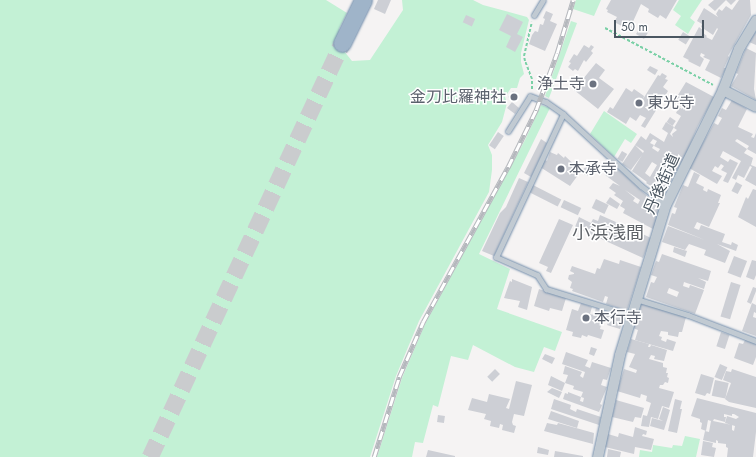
<!DOCTYPE html>
<html>
<head>
<meta charset="utf-8">
<style>
  body { margin:0 }
  #map { position:relative; width:756px; height:457px; overflow:hidden; background:#f5f3f3; font-family:Jost,"Noto Sans JP",sans-serif }
  div>[style] { position:absolute }
  .green>* { inset:0; background:#c3f1d5 }
  .building>* { inset:0; background:#cdcfd5; transform-origin:0 0 }
  .trunk-tunnel>* { height:17px; margin-top:-8.5px; transform-origin:0; background:repeating-linear-gradient(90deg,#caccce 0 17px,transparent 0 25px) }
  .path>* { height:2px; margin-top:-1px; transform-origin:0; background:repeating-linear-gradient(90deg,#7ad0a6 0 3px,transparent 0 5px) }
  .roads { filter:drop-shadow(0 0 1px #7690ad) drop-shadow(0 0 1px #7690ad) }
  .service>* { height:5px; margin:-2.5px; padding:0 2.5px; transform-origin:2.5px; border-radius:2.5px; background:#c1cad2 }
  .minor>* { height:10px; margin:-5px; padding:0 5px; transform-origin:5px; border-radius:5px; background:#c1cad2 }
  .trunk>* { height:17px; margin:-8.5px; padding:0 8.5px; transform-origin:8.5px; border-radius:8.5px; background:#9fb4c9 }
  .rail>* { height:4.5px; margin-top:-2.25px; transform-origin:0; background:repeating-linear-gradient(90deg,#fff 0 9px,#b5b8bd 0 18px); box-sizing:border-box; border-block:1px solid #b5b8bd }
  .dots>* { width:11px; height:11px; translate:-50% -50%; box-sizing:border-box; border:2px solid #fff; border-radius:50% }
  span { translate:-50% -50%; white-space:nowrap; text-align:center; line-height:1.15; -webkit-text-stroke:3px #fff; paint-order:stroke }
  .worship-label { font-size:16px; color:#5b616d }
  .right { translate:-100% -50%; text-align:right }
  .left { translate:0 -50%; text-align:left }
  .street-label { font-size:16px; color:#4a5661 }
  .quarter-label { font-size:18px; color:#5f6368 }
  .scale { position:absolute; left:614px; top:20px; width:90px; height:18px; box-sizing:border-box; border:2px solid #4a5661; border-top:0; padding-left:5px; font-size:12px; line-height:14px; white-space:nowrap; color:#4a5661; -webkit-text-stroke:3px #fff; paint-order:stroke }
</style>
</head>
<body>
<div id="map">
  <div class="green">
    <div style="clip-path:polygon(0 0,326px 0,347px 13px,339px 29px,344px 51px,352px 61px,370px 60px,403px 10px,402px 0,473px 0,483px 5px,527px 17px,529px 20px,521px 53px,521px 62px,524px 74px,520px 78px,517px 88px,511px 88px,505px 97px,507px 103px,502px 122px,488px 145px,492px 155px,492px 170px,489px 192px,419px 321px,396px 376px,370px 457px,0 457px)"></div>
    <div style="clip-path:polygon(576px 0,601px 0,594px 16px,573px 9px)"></div>
    <div style="clip-path:polygon(679px 0,702px 0,690px 18px,695px 22px,688px 34px,675px 25px,681px 16px,673px 10px)"></div>
    <div style="clip-path:polygon(571px 21px,577px 23px,549px 98px,545px 96px)"></div>
    <div style="clip-path:polygon(541px 105px,550px 108px,479px 254px,510px 269px,497px 309px,562px 332px,555px 351px,544px 347px,534px 372px,515px 367px,473px 345px,468px 360px,451px 356px,438px 407px,433px 405px,423px 443px,415px 442px,412px 457px,377px 457px,402px 378px,425px 324px,525px 140px)"></div>
    <div style="clip-path:polygon(604px 111px,637px 134px,631px 143px,625px 139px,614px 157px,590px 134px)"></div>
    <div style="clip-path:polygon(685px 436px,700px 439px,696px 457px,639px 457px,640px 450px,652px 452px,653px 445px,672px 448px,673px 445px,682px 446px)"></div>
  </div>
  <div class="building">
    <div style="clip-path:polygon(378px 0,391px 0,385px 14px,374px 9px)"></div>
    <div style="clip-path:polygon(611px 0,677px 0,666px 19px,660px 15px,658px 18px,648px 12px,649px 9px,641px 4px,631px 26px,634px 27px,632px 31px,614px 22px,617px 17px,607px 12px,608px 10px,606px 9px)"></div>
    <div style="clip-path:polygon(714px 0,736px 0,731px 5px,726px 0,715px 11px,708px 5px)"></div>
    <div style="clip-path:polygon(739px 0,750px 0,751px 15px,728px 56px,729px 57px,724px 68px,726px 68px,721px 78px,705px 70px,710px 60px,703px 57px,705px 55px,701px 53px,700px 56px,704px 59px,700px 67px,688px 61px,689px 60px,683px 57px,699px 27px,704px 31px,703px 33px,707px 36px,706px 37px,712px 40px,718px 29px,717px 28px,713px 35px,701px 27px,702px 24px,697px 21px,704px 8px,718px 17px,716px 14px,719px 9px,722px 11px,726px 6px,732px 10px)"></div>
    <div style="clip-path:polygon(546px 11px,553px 14px,550px 21px,557px 24px,545px 51px,529px 44px,532px 35px,535px 31px,538px 32px,540px 24px,543px 25px,545px 19px,543px 18px)"></div>
    <div style="clip-path:polygon(507px 14px,523px 22px,517px 34px,523px 37px,515px 52px,506px 47px,511px 36px,499px 30px)"></div>
    <div style="left:466px;top:15px;width:10px;height:8px;rotate:24deg"></div>
    <div style="clip-path:polygon(641px 27px,649px 31px,644px 39px,636px 34px)"></div>
    <div style="clip-path:polygon(756px 31px,756px 45px,749px 42px)"></div>
    <div style="left:683px;top:32px;width:9px;height:9px;rotate:32deg"></div>
    <div style="clip-path:polygon(584px 45px,589px 48px,591px 45px,594px 47px,591px 51px,593px 53px,586px 62px,584px 60px,578px 71px,575px 69px,573px 71px,568px 67px,571px 63px,569px 62px,574px 54px,577px 56px)"></div>
    <div style="clip-path:polygon(746px 48px,756px 53px,754px 89px,756px 100px,731px 86px,738px 74px,736px 73px)"></div>
    <div style="clip-path:polygon(596px 63px,605px 70px,599px 78px,614px 89px,598px 109px,574px 90px)"></div>
    <div style="clip-path:polygon(650px 66px,658px 70px,655px 75px,647px 70px)"></div>
    <div style="clip-path:polygon(662px 73px,667px 76px,665px 79px,668px 80px,663px 87px,668px 91px,645px 128px,641px 126px,646px 118px,640px 115px,636px 121px,630px 117px,626px 124px,607px 112px,610px 107px,613px 109px,626px 88px,632px 92px,634px 89px,644px 96px,643px 99px,658px 75px,660px 76px)"></div>
    <div style="clip-path:polygon(evenodd,686px 82px,714px 97px,698px 126px,685px 156px,664px 194px,646px 183px,647px 182px,632px 171px,642px 155px,631px 170px,622px 164px,635px 145px,643px 153px,644px 151px,635px 145px,641px 136px,646px 140px,650px 133px,664px 142px,668px 133px,662px 129px,666px 122px,674px 127px,670px 134px,673px 137px,672px 134px,677px 130px,674px 128px,681px 116px,676px 113px,679px 107px,682px 109px,685px 103px,683px 102px,680px 107px,673px 103px,686px 82px,653px 139px,657px 141px,654px 146px,660px 149px,658px 152px,652px 148px,654px 145px,650px 143px,653px 139px,686px 82px,652px 162px,657px 165px,650px 177px,645px 173px,652px 162px)"></div>
    <div style="clip-path:polygon(513px 91px,519px 96px,515px 102px,508px 97px)"></div>
    <div style="clip-path:polygon(732px 100px,747px 109px,738px 127px,753px 134px,751px 137px,754px 138px,756px 133px,756px 154px,747px 149px,749px 146px,737px 139px,735px 141px,747px 149px,744px 153px,753px 158px,751px 165px,756px 167px,756px 186px,745px 180px,752px 167px,750px 166px,744px 178px,738px 175px,736px 180px,732px 178px,741px 161px,723px 151px,720px 157px,728px 162px,730px 159px,738px 163px,728px 183px,723px 181px,727px 173px,721px 170px,724px 166px,721px 164px,718px 168px,715px 166px,712px 171px,722px 176px,717px 184px,689px 168px,714px 123px,718px 125px,722px 118px,718px 116px,722px 108px,726px 110px)"></div>
    <div style="clip-path:polygon(512px 102px,519px 108px,515px 114px,507px 108px)"></div>
    <div style="left:670px;top:117px;width:7px;height:6px;rotate:34deg"></div>
    <div style="left:498px;top:132px;width:7px;height:16px;rotate:34deg"></div>
    <div style="clip-path:polygon(541px 139px,547px 143px,531px 177px,524px 173px)"></div>
    <div style="left:622px;top:151px;width:6px;height:9px;rotate:31deg"></div>
    <div style="clip-path:polygon(550px 152px,557px 155px,558px 153px,564px 158px,565px 156px,581px 171px,570px 186px,540px 167px,545px 160px,547px 161px)"></div>
    <div style="clip-path:polygon(evenodd,613px 164px,661px 209px,653px 229px,623px 213px,625px 209px,620px 206px,623px 201px,614px 195px,616px 193px,609px 188px,613px 183px,620px 186px,605px 175px,613px 164px,625px 190px,640px 200px,638px 204px,633px 201px,635px 198px,625px 190px)"></div>
    <div style="clip-path:polygon(586px 166px,591px 170px,587px 176px,581px 172px)"></div>
    <div style="clip-path:polygon(694px 172px,700px 175px,696px 183px,704px 187px,703px 190px,707px 192px,708px 189px,721px 195px,718px 203px,720px 203px,709px 227px,697px 222px,694px 228px,699px 230px,701px 225px,725px 234px,722px 242px,731px 245px,732px 242px,738px 245px,736px 251px,717px 244px,730px 251px,725px 263px,704px 255px,706px 250px,689px 244px,685px 250px,662px 242px,668px 226px,705px 240px,668px 225px,672px 213px,675px 214px,677px 208px,674px 207px,683px 185px,688px 187px)"></div>
    <div style="clip-path:polygon(519px 178px,528px 182px,494px 256px,482px 251px,500px 213px,506px 207px)"></div>
    <div style="left:736px;top:182px;width:7px;height:10px;rotate:27deg"></div>
    <div style="left:531px;top:184px;width:34px;height:8px;rotate:27deg"></div>
    <div style="clip-path:polygon(753px 189px,756px 190px,756px 227px,738px 217px,746px 197px,748px 199px)"></div>
    <div style="clip-path:polygon(610px 197px,620px 204px,617px 209px,606px 203px)"></div>
    <div style="left:596px;top:199px;width:14px;height:10px;rotate:25deg"></div>
    <div style="left:564px;top:200px;width:19px;height:8px;rotate:25deg"></div>
    <div style="clip-path:polygon(600px 215px,625px 226px,623px 231px,630px 234px,632px 229px,651px 238px,643px 258px,575px 227px,579px 217px,591px 223px,593px 219px,598px 221px)"></div>
    <div style="clip-path:polygon(559px 219px,573px 225px,551px 273px,546px 271px,548px 267px,539px 263px)"></div>
    <div style="clip-path:polygon(674px 247px,687px 251px,685px 257px,673px 252px)"></div>
    <div style="clip-path:polygon(evenodd,662px 254px,711px 271px,708px 281px,698px 278px,706px 282px,704px 289px,684px 282px,683px 286px,689px 288px,690px 285px,704px 290px,695px 314px,646px 297px,651px 282px,654px 283px,657px 277px,651px 275px,656px 261px,659px 262px,662px 254px,669px 288px,679px 292px,677px 297px,667px 293px,669px 288px)"></div>
    <div style="left:734px;top:256px;width:14px;height:18px;rotate:21deg"></div>
    <div style="clip-path:polygon(604px 259px,619px 264px,620px 260px,641px 267px,627px 311px,606px 304px,608px 297px,605px 296px,603px 302px,572px 291px,573px 289px,570px 288px,572px 282px,568px 279px,569px 275px,574px 274px,574px 273px,570px 271px,572px 266px,595px 274px,597px 268px,600px 269px)"></div>
    <div style="clip-path:polygon(752px 260px,756px 261px,756px 275px,754px 280px,746px 277px)"></div>
    <div style="clip-path:polygon(512px 279px,532px 287px,527px 310px,518px 307px,520px 301px,504px 298px,510px 281px,512px 282px)"></div>
    <div style="left:731px;top:282px;width:10px;height:36px;rotate:17deg"></div>
    <div style="clip-path:polygon(753px 287px,756px 288px,756px 291px,751px 304px,747px 302px)"></div>
    <div style="clip-path:polygon(539px 289px,566px 298px,562px 311px,550px 308px,549px 311px,534px 306px)"></div>
    <div style="clip-path:polygon(581px 303px,592px 307px,590px 314px,594px 315px,596px 308px,624px 317px,620px 329px,607px 325px,608px 323px,602px 321px,600px 329px,604px 330px,601px 339px,588px 335px,587px 337px,582px 335px,581px 338px,572px 336px,573px 332px,566px 330px,572px 309px,578px 311px)"></div>
    <div style="clip-path:polygon(640px 303px,686px 317px,682px 332px,679px 332px,678px 337px,668px 335px,668px 332px,661px 331px,659px 336px,662px 337px,661px 340px,666px 342px,667px 339px,676px 342px,673px 351px,635px 340px,638px 330px,633px 328px)"></div>
    <div style="clip-path:polygon(752px 303px,756px 305px,756px 313px,754px 312px,753px 317px,756px 318px,756px 336px,742px 331px)"></div>
    <div style="left:721px;top:332px;width:9px;height:15px;rotate:18deg"></div>
    <div style="clip-path:polygon(631px 339px,649px 344px,648px 347px,650px 347px,651px 345px,667px 350px,664px 361px,654px 359px,655px 356px,651px 355px,649px 359px,663px 363px,663px 367px,667px 368px,666px 373px,668px 373px,667px 377px,669px 378px,668px 383px,665px 382px,663px 385px,660px 385px,659px 388px,674px 392px,669px 408px,662px 406px,658px 419px,651px 417px,649px 427px,641px 426px,643px 415px,647px 416px,651px 403px,646px 401px,647px 396px,641px 394px,640px 398px,617px 391px,624px 369px,636px 373px,637px 370px,629px 367px,635px 354px,627px 352px)"></div>
    <div style="clip-path:polygon(745px 340px,756px 344px,756px 357px,753px 365px,734px 358px,739px 343px,743px 344px)"></div>
    <div style="clip-path:polygon(591px 347px,597px 349px,594px 356px,589px 354px)"></div>
    <div style="clip-path:polygon(566px 352px,588px 360px,585px 366px,590px 368px,592px 362px,611px 368px,607px 380px,603px 379px,601px 385px,607px 387px,600px 404px,602px 405px,599px 412px,563px 399px,565px 393px,568px 394px,568px 392px,581px 397px,580px 401px,583px 402px,584px 398px,581px 397px,583px 392px,573px 389px,574px 386px,565px 383px,568px 375px,563px 374px,565px 366px,582px 372px,580px 376px,583px 378px,585px 372px,562px 364px)"></div>
    <div style="clip-path:polygon(545px 354px,555px 358px,552px 364px,542px 359px)"></div>
    <div style="left:720px;top:364px;width:8px;height:14px;rotate:23deg"></div>
    <div style="left:495px;top:369px;width:7px;height:11px;rotate:45deg"></div>
    <div style="clip-path:polygon(732px 369px,756px 377px,756px 408px,729px 402px,725px 399px,731px 383px,723px 380px,726px 371px,731px 372px)"></div>
    <div style="clip-path:polygon(701px 374px,714px 378px,710px 394px,707px 393px,705px 396px,695px 393px)"></div>
    <div style="clip-path:polygon(551px 376px,565px 383px,562px 391px,548px 385px)"></div>
    <div style="left:715px;top:380px;width:14px;height:16px;rotate:12deg"></div>
    <div style="clip-path:polygon(516px 381px,532px 385px,524px 416px,514px 414px,512px 422px,513px 425px,516px 426px,514px 433px,502px 430px,503px 425px,500px 424px,499px 428px,490px 426px,491px 421px,484px 419px,486px 414px,468px 410px,472px 398px,487px 402px,489px 394px,510px 399px,506px 408px,509px 409px)"></div>
    <div style="clip-path:polygon(552px 388px,562px 392px,559px 398px,547px 392px)"></div>
    <div style="clip-path:polygon(evenodd,697px 398px,756px 413px,756px 432px,753px 457px,727px 457px,728px 448px,726px 447px,726px 444px,718px 443px,718px 441px,716px 440px,716px 443px,703px 440px,705px 431px,709px 432px,711px 421px,708px 420px,706px 431px,701px 429px,702px 423px,700px 422px,700px 419px,691px 416px,697px 398px,724px 414px,732px 416px,732px 414px,734px 414px,739px 417px,736px 419px,727px 416px,725px 423px,735px 426px,734px 431px,732px 430px,732px 425px,713px 421px,714px 419px,725px 422px,726px 417px,724px 417px,724px 414px)"></div>
    <div style="clip-path:polygon(554px 399px,571px 405px,570px 409px,576px 412px,577px 409px,601px 417px,599px 425px,551px 409px)"></div>
    <div style="clip-path:polygon(675px 399px,682px 401px,680px 409px,682px 409px,677px 433px,668px 431px)"></div>
    <div style="clip-path:polygon(616px 400px,644px 408px,641px 418px,635px 417px,633px 422px,612px 417px)"></div>
    <div style="clip-path:polygon(663px 407px,670px 410px,664px 430px,650px 426px,652px 418px,663px 421px,659px 419px)"></div>
    <div style="clip-path:polygon(551px 411px,579px 421px,577px 428px,548px 419px)"></div>
    <div style="left:438px;top:415px;width:7px;height:7px;rotate:8deg"></div>
    <div style="clip-path:polygon(547px 423px,557px 425px,558px 423px,594px 433px,593px 444px,544px 431px)"></div>
    <div style="clip-path:polygon(635px 427px,647px 431px,646px 435px,643px 434px,642px 436px,654px 439px,651px 450px,635px 447px,634px 454px,605px 447px,608px 434px,618px 437px,619px 433px,633px 437px)"></div>
    <div style="clip-path:polygon(703px 441px,713px 443px,712px 447px,716px 448px,714px 457px,701px 455px)"></div>
    <div style="clip-path:polygon(538px 447px,549px 450px,548px 455px,537px 453px)"></div>
    <div style="clip-path:polygon(608px 449px,621px 452px,620px 457px,607px 457px)"></div>
    <div style="clip-path:polygon(428px 450px,455px 456px,455px 457px,426px 457px)"></div>
    <div style="clip-path:polygon(555px 451px,583px 456px,583px 457px,554px 457px)"></div>
  </div>
  <div class="trunk-tunnel">
    <div style="left:150px;top:457px;width:456px;rotate:-65.1deg"></div>
  </div>
  <div class="path">
    <div style="left:605px;top:28px;width:122px;rotate:27.8deg"></div>
    <div style="left:532px;top:89px;width:10px;rotate:-90deg"></div>
    <div style="left:532px;top:79px;width:19px;rotate:-111deg"></div>
    <div style="left:525px;top:61px;width:5px;rotate:-101deg"></div>
    <div style="left:524px;top:56px;width:35px;rotate:-77deg"></div>
  </div>
  <div class="roads">
    <div class="service">
      <div style="left:534px;top:15px;width:17px;rotate:-59deg"></div>
      <div style="left:563px;top:114px;width:158px;rotate:115.1deg"></div>
      <div style="left:496px;top:257px;width:45px;rotate:23.7deg"></div>
      <div style="left:537px;top:275px;width:17px;rotate:57deg"></div>
      <div style="left:546px;top:289px;width:89px;rotate:17deg"></div>
      <div style="left:508px;top:131px;width:41px;rotate:-57.8deg"></div>
      <div style="left:530px;top:96px;width:17px;rotate:21deg"></div>
      <div style="left:546px;top:102px;width:21px;rotate:35deg"></div>
      <div style="left:563px;top:114px;width:106px;rotate:42.7deg"></div>
      <div style="left:641px;top:186px;width:31px;rotate:37deg"></div>
      <div style="left:636px;top:299px;width:54px;rotate:17.1deg"></div>
      <div style="left:688px;top:315px;width:73px;rotate:20.9deg"></div>
    </div>
    <div class="minor">
      <div style="left:723px;top:90px;width:37px;rotate:27deg"></div>
      <div style="left:598px;top:457px;width:104px;rotate:-77.8deg"></div>
      <div style="left:620px;top:355px;width:157px;rotate:-73deg"></div>
      <div style="left:666px;top:205px;width:128px;rotate:-63.6deg"></div>
      <div style="left:723px;top:90px;width:44px;rotate:-68.7deg"></div>
      <div style="left:739px;top:49px;width:33px;rotate:-59deg"></div>
    </div>
    <div class="trunk">
      <div style="left:342px;top:43px;width:48px;rotate:-64deg"></div>
    </div>
  </div>
  <div class="rail">
    <div style="left:374px;top:457px;width:84px;rotate:-72.6deg"></div>
    <div style="left:399px;top:377px;width:60px;rotate:-66.4deg"></div>
    <div style="left:423px;top:322px;width:177px;rotate:-61.3deg"></div>
    <div style="left:508px;top:167px;width:64px;rotate:-63.8deg"></div>
    <div style="left:536px;top:110px;width:61px;rotate:-69.8deg"></div>
    <div style="left:557px;top:53px;width:55px;rotate:-73.2deg"></div>
  </div>
  <div class="dots">
    <div style="left:593px;top:84px;background:#6b7280"></div>
    <div style="left:514px;top:97px;background:#6b7280"></div>
    <div style="left:639px;top:103px;background:#6b7280"></div>
    <div style="left:561px;top:169px;background:#6b7280"></div>
    <div style="left:586px;top:318px;background:#6b7280"></div>
  </div>
  <div class="worship-label">
    <span class="right" style="left:585px;top:84px">浄土寺</span>
    <span class="right" style="left:506px;top:97px">金刀比羅神社</span>
    <span class="left" style="left:647px;top:103px">東光寺</span>
    <span class="left" style="left:569px;top:169px">本承寺</span>
    <span class="left" style="left:594px;top:318px">本行寺</span>
  </div>
  <div class="street-label">
    <span style="left:662px;top:184px;rotate:-66deg">丹後街道</span>
  </div>
  <div class="quarter-label">
    <span style="left:608px;top:233px">小浜浅間</span>
  </div>
  <div class="scale">50 m</div>
</div>
</body>
</html>
